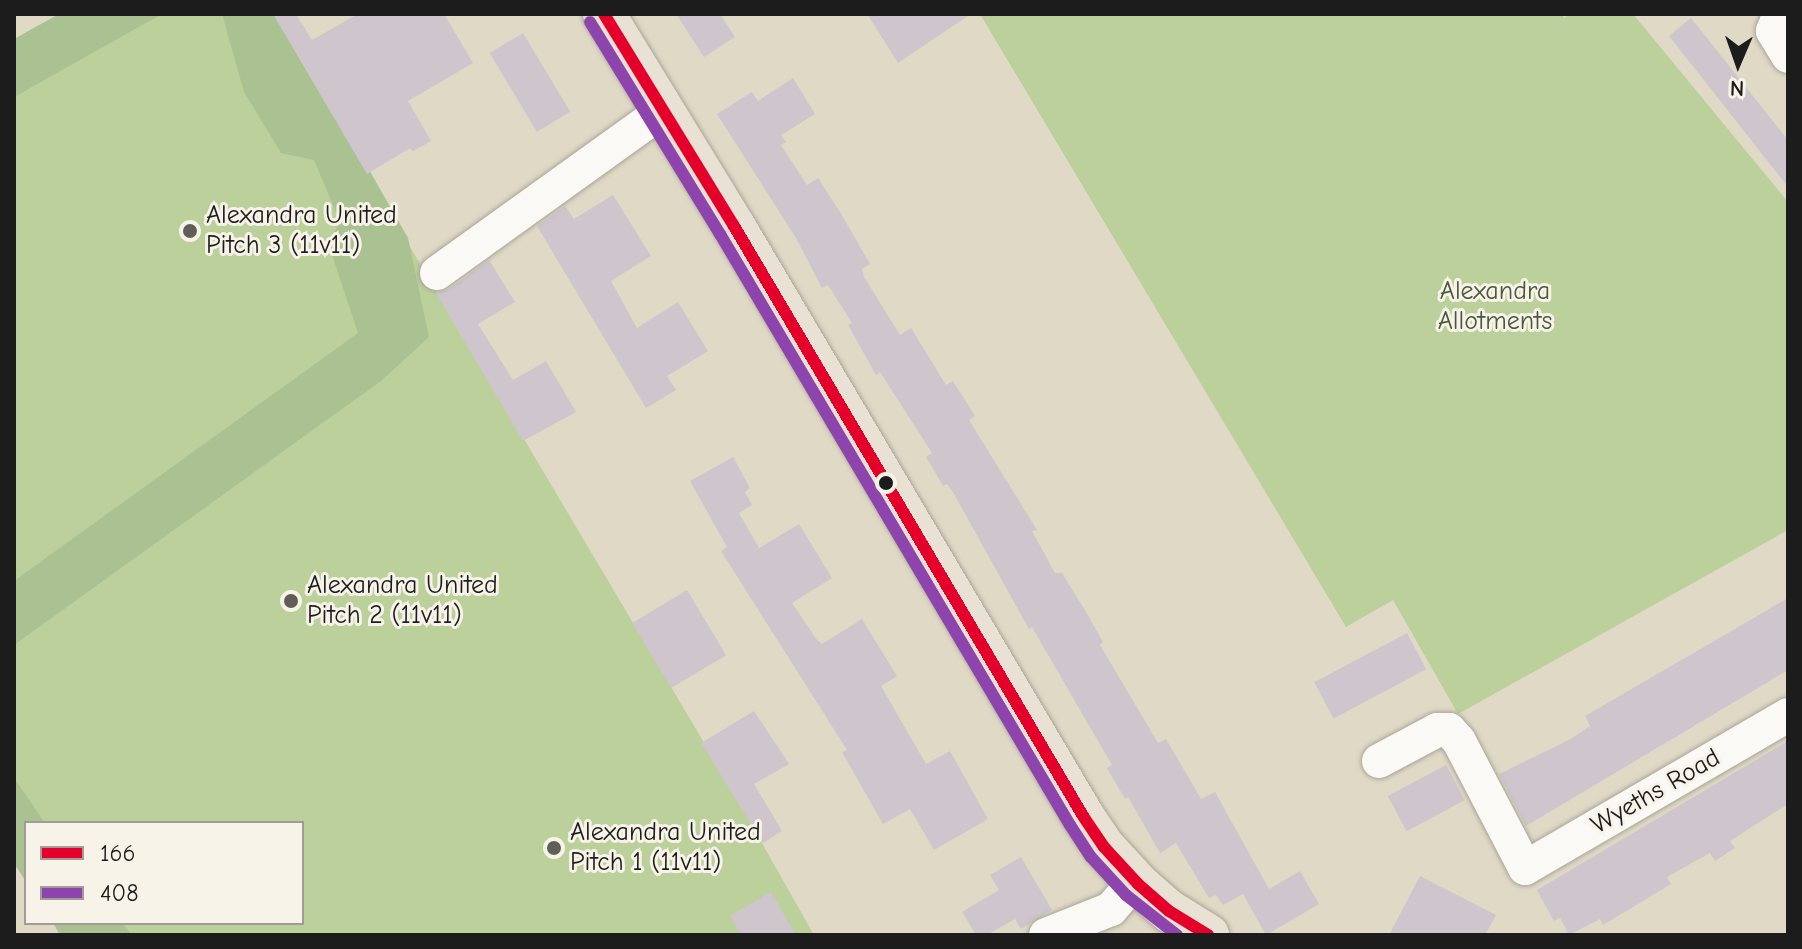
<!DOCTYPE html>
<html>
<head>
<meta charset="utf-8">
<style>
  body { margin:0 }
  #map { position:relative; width:1802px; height:949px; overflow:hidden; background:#e0d9c6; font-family:"Comic Neue",sans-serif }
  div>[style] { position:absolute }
  .green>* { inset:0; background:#bbd09b }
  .forest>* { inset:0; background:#aac192 }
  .building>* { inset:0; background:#cec6cc; transform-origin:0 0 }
  .roads { filter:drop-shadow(0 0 2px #a9a598) drop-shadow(0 0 2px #a9a598) }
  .minor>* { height:34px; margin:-17px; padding:0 17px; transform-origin:17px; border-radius:17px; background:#faf9f6 }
  .major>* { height:42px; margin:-21px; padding:0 21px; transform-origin:21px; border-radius:21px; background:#e9e1d4 }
  .bus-1>* { height:12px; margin:-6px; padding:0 6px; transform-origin:6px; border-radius:6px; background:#e4002b }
  .bus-2>* { height:12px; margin:-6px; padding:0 6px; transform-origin:6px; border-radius:6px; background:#8e44ad }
  .dots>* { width:22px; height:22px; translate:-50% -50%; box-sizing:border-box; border:4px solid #f7f3e8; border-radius:50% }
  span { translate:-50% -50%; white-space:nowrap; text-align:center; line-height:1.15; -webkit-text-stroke:6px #f7f3e8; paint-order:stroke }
  .poi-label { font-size:26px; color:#1c1c1c }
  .left { translate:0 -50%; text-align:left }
  .park-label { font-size:26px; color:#49593c }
  .street-label { font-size:26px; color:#1c1c1c }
  .frame { position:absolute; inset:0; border:16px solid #1c1c1c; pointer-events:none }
  .legend { position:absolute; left:24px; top:821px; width:280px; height:104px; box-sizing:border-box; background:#f7f3e8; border:2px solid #9f9d96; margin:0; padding:10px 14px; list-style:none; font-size:24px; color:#1c1c1c }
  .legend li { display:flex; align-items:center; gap:16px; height:40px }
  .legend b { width:40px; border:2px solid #9f9d96 }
  .north { position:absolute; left:1698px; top:24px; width:80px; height:80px; -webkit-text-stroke:6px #f7f3e8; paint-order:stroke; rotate:182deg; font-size:22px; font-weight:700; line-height:32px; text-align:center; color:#1c1c1c }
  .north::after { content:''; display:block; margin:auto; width:28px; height:36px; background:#1c1c1c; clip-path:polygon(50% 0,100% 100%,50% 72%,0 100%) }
</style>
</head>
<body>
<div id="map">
  <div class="green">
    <div style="clip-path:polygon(84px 14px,272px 14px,725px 778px,814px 935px,71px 935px,63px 923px,302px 923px,302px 823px,26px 823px,14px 853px,14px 57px)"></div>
    <div style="clip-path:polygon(980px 14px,1561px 14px,1564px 18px,1570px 14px,1633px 14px,1788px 202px,1788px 530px,1458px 714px,1393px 600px,1346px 627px)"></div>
  </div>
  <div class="forest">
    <div style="clip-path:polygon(59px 14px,162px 14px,14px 97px,14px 39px)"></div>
    <div style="clip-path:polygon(222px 14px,280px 14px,408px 238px,429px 337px,381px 381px,14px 645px,14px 581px,358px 333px,328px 243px,340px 222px,314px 160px,281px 153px,244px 92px)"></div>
    <div style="clip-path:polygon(14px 778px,45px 823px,26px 823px,26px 882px,14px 863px)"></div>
    <div style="clip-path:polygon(53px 923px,122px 923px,132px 935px,60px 935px)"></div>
  </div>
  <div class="building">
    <div style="clip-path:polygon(273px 14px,296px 14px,312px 40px,358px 14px,444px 14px,473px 63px,408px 101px,431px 141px,413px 151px,410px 148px,367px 174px)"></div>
    <div style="clip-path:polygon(676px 14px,720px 14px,735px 37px,704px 57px)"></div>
    <div style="clip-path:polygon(867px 14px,971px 14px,898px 63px)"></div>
    <div style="clip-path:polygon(1691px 18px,1788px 140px,1788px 187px,1669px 36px)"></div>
    <div style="left:523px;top:33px;width:92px;height:39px;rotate:59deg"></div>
    <div style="clip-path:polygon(793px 78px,815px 114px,781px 135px,786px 142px,781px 145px,807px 185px,818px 178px,840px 212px,870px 264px,862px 269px,864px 277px,900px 335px,911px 328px,946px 385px,953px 381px,975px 416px,969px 420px,1037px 530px,1032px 531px,1055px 573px,1062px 573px,1086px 612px,1103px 642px,1100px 645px,1158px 743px,1166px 739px,1201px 799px,1215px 792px,1269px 889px,1300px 871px,1319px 904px,1266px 935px,1243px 894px,1223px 905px,1216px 895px,1209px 898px,1176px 843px,1160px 853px,1128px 797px,1125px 799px,1107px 768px,1112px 765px,1080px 710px,1032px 627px,1029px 629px,954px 494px,947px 484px,943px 486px,926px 457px,932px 453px,880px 372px,876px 375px,848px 325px,852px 323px,828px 285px,822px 288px,796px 238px,717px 114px,752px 92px,758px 101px)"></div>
    <div style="clip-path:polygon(613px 195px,651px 256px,611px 281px,637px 328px,678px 302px,708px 351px,667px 376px,676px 390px,646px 408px,537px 226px,565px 206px,574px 219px)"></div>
    <div style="clip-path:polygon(489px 260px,515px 302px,478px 324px,513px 380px,546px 361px,576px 412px,523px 441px,436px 293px,449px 289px)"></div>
    <div style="clip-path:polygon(733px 457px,750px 488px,745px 492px,752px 505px,739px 513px,759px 548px,799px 524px,832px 578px,792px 603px,817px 640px,822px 644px,862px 619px,897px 676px,881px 686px,926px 764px,950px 751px,988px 819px,934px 850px,910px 809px,883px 824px,842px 752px,847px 750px,721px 551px,727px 547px,690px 481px)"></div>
    <div style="left:687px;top:590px;width:76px;height:64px;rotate:59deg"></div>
    <div style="clip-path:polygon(1788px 598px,1788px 670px,1526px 826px,1499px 774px,1569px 740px,1590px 726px,1585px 716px)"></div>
    <div style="left:1407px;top:633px;width:41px;height:105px;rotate:62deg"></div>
    <div style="clip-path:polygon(754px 711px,789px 764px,754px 784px,782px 831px,763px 843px,701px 743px)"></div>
    <div style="clip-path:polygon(1788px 741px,1788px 804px,1730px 841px,1735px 848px,1715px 861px,1710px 853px,1667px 877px,1671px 884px,1603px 925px,1600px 919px,1569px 935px,1560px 918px,1554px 921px,1537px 890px)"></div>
    <div style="left:1446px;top:765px;width:40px;height:66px;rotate:62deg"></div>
    <div style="clip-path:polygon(1021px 857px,1052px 910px,1021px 929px,1015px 919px,987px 935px,976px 935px,962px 912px,999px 890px,990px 875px)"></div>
    <div style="clip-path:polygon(1420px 876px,1496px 915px,1485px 935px,1389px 935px)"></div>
    <div style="clip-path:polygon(771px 892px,796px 935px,741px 935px,730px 916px)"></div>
  </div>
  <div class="roads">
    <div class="minor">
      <div style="left:1786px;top:14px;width:11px;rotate:142deg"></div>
      <div style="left:1777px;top:21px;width:11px;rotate:112deg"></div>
      <div style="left:1773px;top:31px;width:29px;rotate:59deg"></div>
      <div style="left:437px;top:273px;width:257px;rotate:-35.7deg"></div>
      <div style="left:1379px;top:761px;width:66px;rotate:-28.1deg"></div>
      <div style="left:1437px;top:730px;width:12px"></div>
      <div style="left:1449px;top:730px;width:15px;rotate:48deg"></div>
      <div style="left:1459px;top:741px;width:143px;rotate:62.5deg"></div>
      <div style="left:1525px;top:868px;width:304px;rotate:-30.2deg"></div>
      <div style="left:1046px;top:935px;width:70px;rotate:-21.8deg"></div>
      <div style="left:1111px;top:909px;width:37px;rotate:-49deg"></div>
    </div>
    <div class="major">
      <div style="left:604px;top:14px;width:249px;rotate:58.5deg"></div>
      <div style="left:734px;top:226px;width:685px;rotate:59.39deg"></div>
      <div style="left:1083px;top:816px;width:37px;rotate:56deg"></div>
      <div style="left:1104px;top:847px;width:50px;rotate:47.4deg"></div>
      <div style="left:1138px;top:884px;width:41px;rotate:41.1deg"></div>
      <div style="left:1169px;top:911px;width:46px;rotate:31.6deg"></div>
    </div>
  </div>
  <div class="bus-1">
    <div style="left:604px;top:14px;width:249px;rotate:58.5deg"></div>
    <div style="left:734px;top:226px;width:685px;rotate:59.39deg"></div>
    <div style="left:1083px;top:816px;width:37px;rotate:56deg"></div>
    <div style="left:1104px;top:847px;width:50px;rotate:47.4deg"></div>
    <div style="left:1138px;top:884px;width:41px;rotate:41.1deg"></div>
    <div style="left:1169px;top:911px;width:46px;rotate:31.6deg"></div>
  </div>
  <div class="bus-2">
    <div style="left:590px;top:22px;width:249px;rotate:58.5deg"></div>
    <div style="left:720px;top:234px;width:687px;rotate:59.37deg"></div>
    <div style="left:1070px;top:825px;width:38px;rotate:57deg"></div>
    <div style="left:1091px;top:857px;width:52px;rotate:47.4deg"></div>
    <div style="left:1126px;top:895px;width:65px;rotate:38.1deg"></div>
  </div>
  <div class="dots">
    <div style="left:190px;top:231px;background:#615e58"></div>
    <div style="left:886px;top:483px;background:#1c1c1c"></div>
    <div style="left:291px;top:601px;background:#615e58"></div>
    <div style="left:554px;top:848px;background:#615e58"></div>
  </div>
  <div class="poi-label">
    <span class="left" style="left:206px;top:231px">Alexandra United<br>Pitch 3 (11v11)</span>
    <span class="left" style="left:307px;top:601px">Alexandra United<br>Pitch 2 (11v11)</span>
    <span class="left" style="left:570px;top:848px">Alexandra United<br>Pitch 1 (11v11)</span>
  </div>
  <div class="park-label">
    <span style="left:1495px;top:307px">Alexandra<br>Allotments</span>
  </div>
  <div class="street-label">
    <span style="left:1656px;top:792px;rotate:-30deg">Wyeths Road</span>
  </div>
  <div class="frame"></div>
  <ul class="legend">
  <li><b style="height:10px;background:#e4002b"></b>166</li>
  <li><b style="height:10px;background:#8e44ad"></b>408</li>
  </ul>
  <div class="north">N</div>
</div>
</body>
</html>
